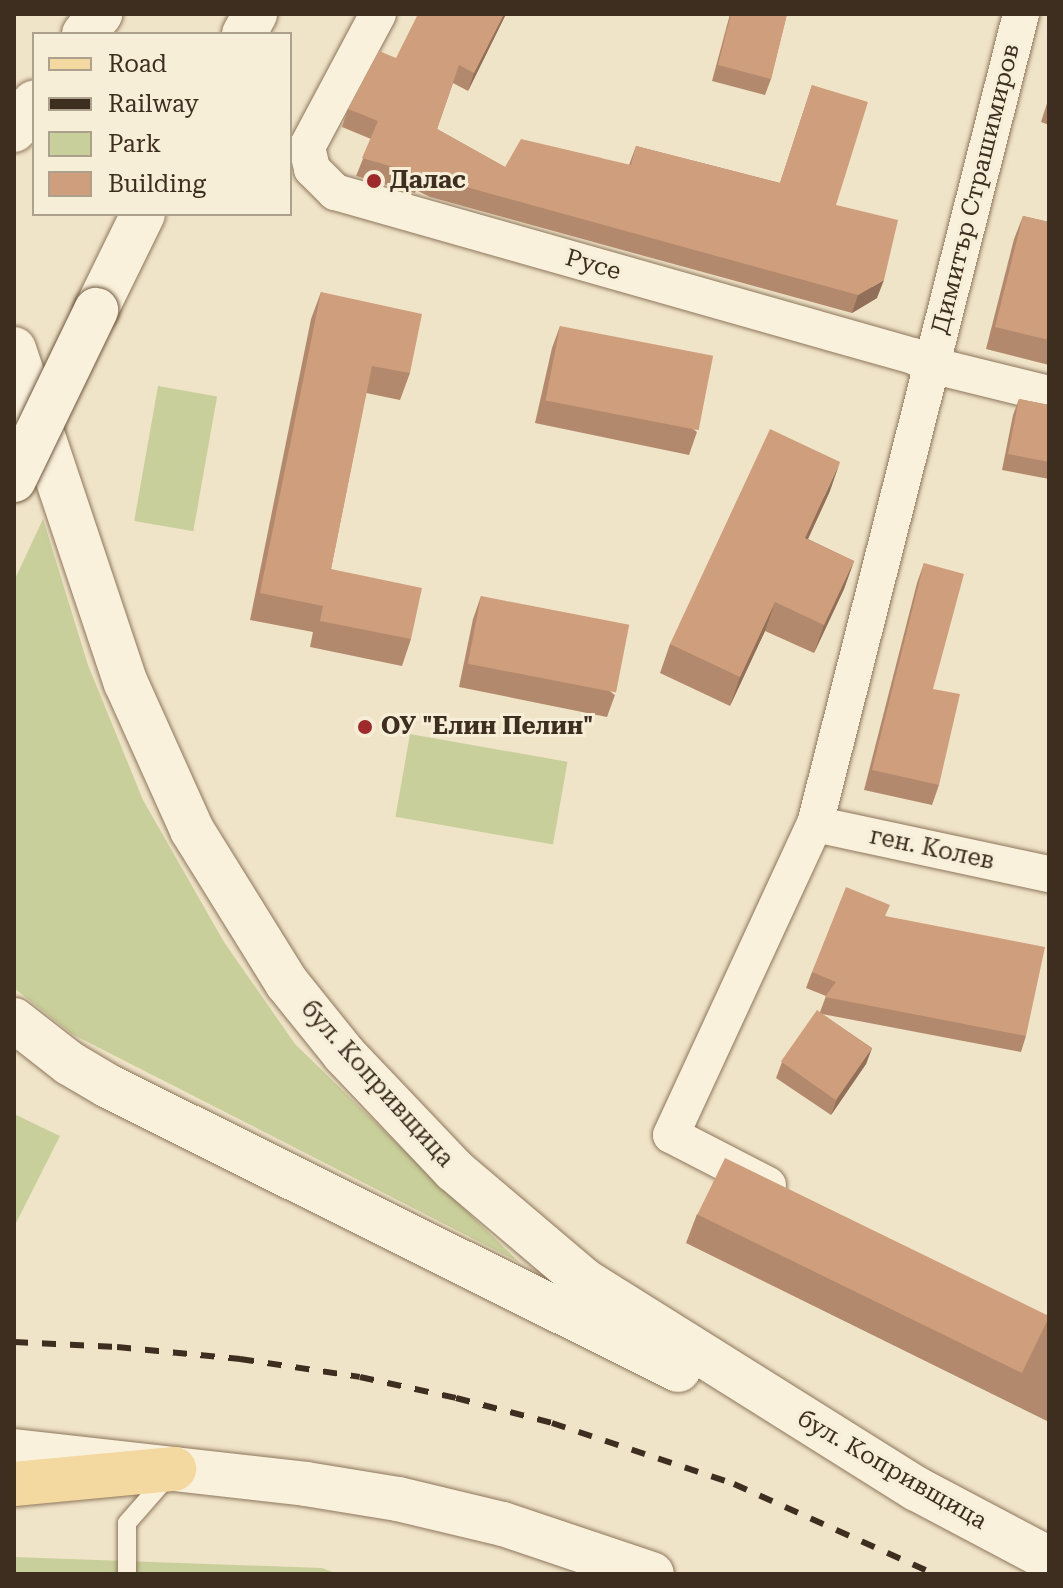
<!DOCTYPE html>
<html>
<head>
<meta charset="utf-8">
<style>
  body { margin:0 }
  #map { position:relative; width:1063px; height:1588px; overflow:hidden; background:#f0e4c8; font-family:"Roboto Serif",serif }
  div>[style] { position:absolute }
  .green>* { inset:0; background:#c9cf9b; transform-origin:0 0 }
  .roads { filter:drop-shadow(0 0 2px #8d765c) drop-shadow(0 0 2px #8d765c) }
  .service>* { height:18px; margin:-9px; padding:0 9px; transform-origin:9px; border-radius:9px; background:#faf1dc }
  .minor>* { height:36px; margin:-18px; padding:0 18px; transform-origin:18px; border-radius:18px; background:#faf1dc }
  .secondary>* { height:44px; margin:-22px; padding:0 22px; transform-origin:22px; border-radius:22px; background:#faf1dc }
  .primary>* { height:44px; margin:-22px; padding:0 22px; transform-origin:22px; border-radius:22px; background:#f3d9a0 }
  .rail>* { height:6px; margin-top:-3px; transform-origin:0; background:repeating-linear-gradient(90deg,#3d2e20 0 14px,transparent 0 28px) }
  .bridges { filter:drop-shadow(0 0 2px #6f573f) drop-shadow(0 0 2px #6f573f) }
  .secondary-bridge>* { height:44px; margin:-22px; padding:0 22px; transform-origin:22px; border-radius:22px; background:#faf1dc }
  .wall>* { inset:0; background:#b2896c }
  .shaded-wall>* { inset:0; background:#916f58 }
  .building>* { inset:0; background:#cf9f7d; transform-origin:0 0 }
  .dots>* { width:22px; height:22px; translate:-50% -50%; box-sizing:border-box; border:4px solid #f7eed8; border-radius:50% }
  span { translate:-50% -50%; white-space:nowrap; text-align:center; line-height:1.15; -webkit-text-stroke:6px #f7eed8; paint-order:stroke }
  .poi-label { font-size:24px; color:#3d2e20; font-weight:700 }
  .left { translate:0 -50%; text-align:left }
  .street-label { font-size:24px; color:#3d2e20 }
  .frame { position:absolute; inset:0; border:16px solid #3d2e20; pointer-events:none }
  .legend { position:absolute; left:32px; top:32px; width:260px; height:184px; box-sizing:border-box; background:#f7eed8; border:2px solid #ada18e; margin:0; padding:10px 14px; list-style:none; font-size:24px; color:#3d2e20 }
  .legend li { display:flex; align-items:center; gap:16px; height:40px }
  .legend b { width:40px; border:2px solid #ada18e }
</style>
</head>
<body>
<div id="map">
  <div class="green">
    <div style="left:158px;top:386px;width:60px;height:137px;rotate:10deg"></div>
    <div style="clip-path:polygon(43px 519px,88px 665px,143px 800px,224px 942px,295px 1044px,519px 1262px,72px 1034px,14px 988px,14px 581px)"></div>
    <div style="left:410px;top:734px;width:160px;height:84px;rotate:10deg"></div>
    <div style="clip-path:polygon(14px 1114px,60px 1136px,14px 1227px)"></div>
    <div style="clip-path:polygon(14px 1557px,322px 1568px,338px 1574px,14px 1574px)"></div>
  </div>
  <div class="roads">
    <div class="service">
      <div style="left:127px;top:1574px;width:51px;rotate:-90deg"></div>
      <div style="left:127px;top:1523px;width:65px;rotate:-48.7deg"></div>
    </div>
    <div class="minor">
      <div style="left:378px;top:14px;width:151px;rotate:118.1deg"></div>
      <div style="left:307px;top:147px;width:23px;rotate:77deg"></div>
      <div style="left:312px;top:169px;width:33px;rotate:45deg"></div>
      <div style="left:335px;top:192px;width:601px;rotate:15.84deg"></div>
      <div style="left:913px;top:356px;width:20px;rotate:27deg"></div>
      <div style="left:931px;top:365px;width:122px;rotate:13.8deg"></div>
      <div style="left:815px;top:824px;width:239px;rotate:12.1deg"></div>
      <div style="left:768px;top:1185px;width:109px;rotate:-152.7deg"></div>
      <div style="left:671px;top:1135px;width:343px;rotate:-65.2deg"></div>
      <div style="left:815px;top:824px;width:836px;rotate:-75.73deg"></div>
    </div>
    <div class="secondary">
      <div style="left:84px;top:34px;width:26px;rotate:-51deg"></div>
      <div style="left:244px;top:34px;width:23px;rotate:-61deg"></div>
      <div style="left:14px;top:130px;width:34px;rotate:-54deg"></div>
      <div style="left:96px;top:310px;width:107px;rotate:-63.9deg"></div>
      <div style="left:14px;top:349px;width:352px;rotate:71.5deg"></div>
      <div style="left:126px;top:683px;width:161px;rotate:65.8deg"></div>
      <div style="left:192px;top:830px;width:180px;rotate:58.2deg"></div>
      <div style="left:287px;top:983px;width:91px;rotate:51.2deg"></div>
      <div style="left:344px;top:1054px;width:160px;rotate:46.5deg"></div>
      <div style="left:454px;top:1170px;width:172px;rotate:40.3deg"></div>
      <div style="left:585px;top:1281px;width:392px;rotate:32.1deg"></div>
      <div style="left:917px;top:1489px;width:149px;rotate:27.9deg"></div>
      <div style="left:14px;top:1020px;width:70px;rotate:38deg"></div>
      <div style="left:69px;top:1063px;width:45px;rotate:30.5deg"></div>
      <div style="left:108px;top:1086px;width:637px;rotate:26.48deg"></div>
      <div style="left:14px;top:1451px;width:294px;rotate:6.4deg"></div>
      <div style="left:306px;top:1484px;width:93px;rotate:9.3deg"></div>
      <div style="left:398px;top:1499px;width:108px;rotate:13.4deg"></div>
      <div style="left:503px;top:1524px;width:157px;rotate:18.6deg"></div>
    </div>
    <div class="primary">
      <div style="left:14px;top:1484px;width:161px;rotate:-5.4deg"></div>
    </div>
  </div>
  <div class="rail">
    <div style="left:14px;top:1342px;width:103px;rotate:2.8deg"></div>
    <div style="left:117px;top:1347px;width:124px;rotate:5.6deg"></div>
    <div style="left:240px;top:1359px;width:121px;rotate:8.5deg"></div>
    <div style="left:360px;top:1377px;width:98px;rotate:12.3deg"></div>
    <div style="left:456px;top:1398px;width:99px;rotate:14.6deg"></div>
    <div style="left:552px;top:1423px;width:192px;rotate:18.5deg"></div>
    <div style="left:734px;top:1484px;width:219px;rotate:24.2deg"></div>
  </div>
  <div class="bridges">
    <div class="secondary-bridge">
      <div style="left:14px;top:480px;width:189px;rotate:-64.2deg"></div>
    </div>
  </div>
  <div class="wall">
    <div style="clip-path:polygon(506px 14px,468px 91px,453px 83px,437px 129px,505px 167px,629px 165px,636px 146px,780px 183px,812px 85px,836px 205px,877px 298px,852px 313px,430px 197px,416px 190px,415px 193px,356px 176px,371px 139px,342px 127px,348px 109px,396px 58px)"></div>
    <div style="clip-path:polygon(730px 14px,787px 14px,771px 79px,765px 95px,712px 81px)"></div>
    <div style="clip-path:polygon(1049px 97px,1049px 125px,1041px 122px)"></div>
    <div style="clip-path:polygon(1023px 216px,1049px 222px,1049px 365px,986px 349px,1014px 239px)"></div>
    <div style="clip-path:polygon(321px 292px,410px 373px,400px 400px,366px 393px,331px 569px,411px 639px,402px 666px,310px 647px,313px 632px,250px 620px,311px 319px)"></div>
    <div style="clip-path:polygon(560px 326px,697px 432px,689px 455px,535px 423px,552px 348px)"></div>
    <div style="clip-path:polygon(1019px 399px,1049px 405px,1049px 479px,1002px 470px,1013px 415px)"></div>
    <div style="clip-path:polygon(830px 491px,808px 539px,854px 561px,844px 589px,814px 653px,765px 631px,730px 706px,660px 673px,670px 644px)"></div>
    <div style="clip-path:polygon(924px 563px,939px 785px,932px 805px,864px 790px,917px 583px)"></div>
    <div style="clip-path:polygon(481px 596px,615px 695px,607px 717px,459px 687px,473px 619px)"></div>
    <div style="clip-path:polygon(886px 916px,1026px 1036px,1021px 1052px,822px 1014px,872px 1048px,866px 1064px,831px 1115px,776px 1078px,782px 1062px,820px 1012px,826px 996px,806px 988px,812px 972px)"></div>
    <div style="clip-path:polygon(697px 1214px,1049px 1318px,1049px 1422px,686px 1243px)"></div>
  </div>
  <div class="shaded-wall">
    <div style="clip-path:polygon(504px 14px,506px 14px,468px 91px,474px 73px)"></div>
    <div style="clip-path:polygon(884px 280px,877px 298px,852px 313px,858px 295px)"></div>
    <div style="clip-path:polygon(840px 462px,830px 491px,795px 567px,805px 538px)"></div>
    <div style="clip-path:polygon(854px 561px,844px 589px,814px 653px,824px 625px)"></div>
    <div style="clip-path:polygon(775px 602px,765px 631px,730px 706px,740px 677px)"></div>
    <div style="clip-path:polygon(872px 1048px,866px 1064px,831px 1115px,837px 1099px)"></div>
  </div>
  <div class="building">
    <div style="clip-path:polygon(418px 14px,504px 14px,474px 73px,459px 65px,437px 129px,505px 167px,521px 139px,631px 165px,636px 146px,780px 183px,812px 85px,868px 102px,836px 205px,898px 220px,884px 280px,858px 295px,437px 179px,423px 172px,422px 175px,362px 158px,378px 121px,348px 109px,379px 51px,396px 58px)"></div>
    <div style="clip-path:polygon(731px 14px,787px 14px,771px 79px,718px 65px)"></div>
    <div style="clip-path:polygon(1023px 216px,1049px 222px,1049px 340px,995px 327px)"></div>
    <div style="clip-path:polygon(321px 292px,422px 314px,410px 373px,372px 366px,331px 569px,422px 588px,411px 639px,320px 621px,323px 606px,260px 593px)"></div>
    <div style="left:560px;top:326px;width:156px;height:76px;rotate:11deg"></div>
    <div style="clip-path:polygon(1019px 399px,1049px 405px,1049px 462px,1008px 454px)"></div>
    <div style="clip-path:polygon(770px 429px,840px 462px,805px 538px,854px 561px,824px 625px,775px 602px,740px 677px,670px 644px)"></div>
    <div style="clip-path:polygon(924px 563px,964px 574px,933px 689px,960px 694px,939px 785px,872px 770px)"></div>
    <div style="left:481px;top:596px;width:151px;height:69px;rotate:11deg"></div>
    <div style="clip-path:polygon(846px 887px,890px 905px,885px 916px,1045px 947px,1026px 1036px,825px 997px,836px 982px,812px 972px)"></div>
    <div style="left:817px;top:1010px;width:67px;height:63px;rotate:35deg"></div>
    <div style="left:725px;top:1158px;width:361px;height:63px;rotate:26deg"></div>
  </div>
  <div class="dots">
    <div style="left:374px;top:181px;background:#9e2a2b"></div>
    <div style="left:365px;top:727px;background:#9e2a2b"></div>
  </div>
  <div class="poi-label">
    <span class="left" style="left:390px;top:181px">Далас</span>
    <span class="left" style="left:381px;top:727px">ОУ "Елин Пелин"</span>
  </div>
  <div class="street-label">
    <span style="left:976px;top:189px;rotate:-76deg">Димитър Страшимиров</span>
    <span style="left:593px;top:265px;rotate:16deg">Русе</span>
    <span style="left:932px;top:849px;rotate:12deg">ген. Колев</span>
    <span style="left:377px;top:1084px;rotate:48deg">бул. Копривщица</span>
    <span style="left:892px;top:1470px;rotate:30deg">бул. Копривщица</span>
  </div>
  <div class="frame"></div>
  <ul class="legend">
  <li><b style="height:10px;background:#f3d9a0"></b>Road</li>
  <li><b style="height:10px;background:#3d2e20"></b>Railway</li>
  <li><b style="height:22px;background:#c9cf9b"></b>Park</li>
  <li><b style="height:22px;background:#cf9f7d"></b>Building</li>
  </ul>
</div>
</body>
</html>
